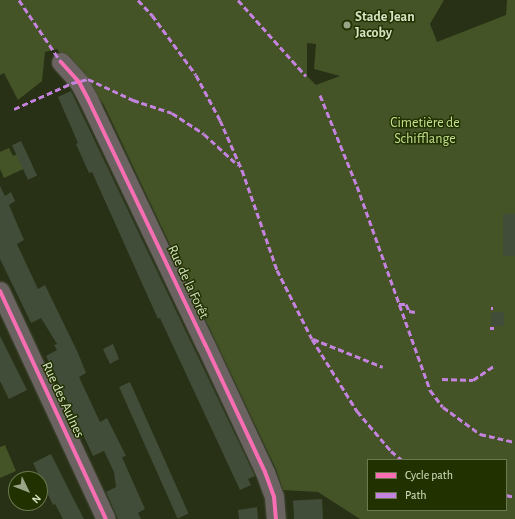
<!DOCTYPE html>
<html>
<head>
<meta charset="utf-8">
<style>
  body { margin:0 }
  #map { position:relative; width:515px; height:519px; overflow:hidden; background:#283016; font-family:"Alegreya Sans",sans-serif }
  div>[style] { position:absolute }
  .green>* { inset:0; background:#455426 }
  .building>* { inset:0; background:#414d38; transform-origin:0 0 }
  .roads { filter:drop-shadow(0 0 1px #434a34) drop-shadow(0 0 1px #434a34) }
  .minor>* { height:19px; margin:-9.5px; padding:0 9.5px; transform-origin:9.5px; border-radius:9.5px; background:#6a6361 }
  .quiet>* { height:3px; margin-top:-1.5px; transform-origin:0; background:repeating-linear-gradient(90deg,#c483df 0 6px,transparent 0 9px) }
  .cycleway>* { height:4px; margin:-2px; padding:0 2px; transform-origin:2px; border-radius:2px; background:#f96db3 }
  .dots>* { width:11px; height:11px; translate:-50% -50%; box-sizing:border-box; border:2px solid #223100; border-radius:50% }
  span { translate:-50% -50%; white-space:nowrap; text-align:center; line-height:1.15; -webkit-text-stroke:3px #223100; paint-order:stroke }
  .poi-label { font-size:14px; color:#d6e4c3; font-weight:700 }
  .left { translate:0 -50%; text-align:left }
  .park-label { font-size:14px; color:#c3e18f }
  .street-label { font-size:14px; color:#d6e4c3 }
  .legend { position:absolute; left:367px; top:459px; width:140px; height:52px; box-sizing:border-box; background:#223100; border:1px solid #6a794e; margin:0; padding:5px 7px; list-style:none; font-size:12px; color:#d6e4c3 }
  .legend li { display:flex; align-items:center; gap:8px; height:20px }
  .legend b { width:20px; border:1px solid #6a794e }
  .north { position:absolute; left:8px; top:471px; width:40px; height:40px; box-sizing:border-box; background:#223100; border:1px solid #6a794e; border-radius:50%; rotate:133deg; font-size:11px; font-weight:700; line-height:16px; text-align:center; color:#d6e4c3 }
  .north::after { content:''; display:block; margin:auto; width:14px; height:18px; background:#99a586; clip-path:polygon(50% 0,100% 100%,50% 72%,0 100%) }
</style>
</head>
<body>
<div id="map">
  <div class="green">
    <div style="clip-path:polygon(evenodd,0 0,444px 0,430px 24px,437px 42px,506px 15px,507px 0,515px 0,515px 519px,360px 519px,318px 492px,283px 490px,276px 469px,104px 105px,57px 49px,45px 52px,42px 81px,18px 100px,4px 73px,0 75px,0 0,307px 43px,316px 44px,314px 69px,340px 76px,316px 85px,307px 76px,307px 43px,0 0,368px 460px,506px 460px,506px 510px,368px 510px,368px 460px)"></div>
    <div style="clip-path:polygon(9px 148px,13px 156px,25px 150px,32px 165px,4px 178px,0 169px,0 152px)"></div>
    <div style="clip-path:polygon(5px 445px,16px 471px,0 478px,0 447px)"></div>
  </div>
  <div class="building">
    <div style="clip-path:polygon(71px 91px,255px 476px,248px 479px,251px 485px,240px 490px,160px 318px,158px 319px,92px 172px,89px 173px,76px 144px,78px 143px,58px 97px)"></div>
    <div style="left:21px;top:141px;width:38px;height:10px;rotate:65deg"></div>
    <div style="clip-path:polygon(0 186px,5px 196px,11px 192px,15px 201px,9px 205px,24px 240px,17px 244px,38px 289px,45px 285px,78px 353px,86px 373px,79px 377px,100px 422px,107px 418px,126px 456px,122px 457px,145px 509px,138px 513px,141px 519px,118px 519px,106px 492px,116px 487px,114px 472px,104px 451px,93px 456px,46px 356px,57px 350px,54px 345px,57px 344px,41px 318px,31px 323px,0 259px)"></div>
    <div style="left:503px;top:214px;width:12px;height:42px"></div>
    <div style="left:491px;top:312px;width:13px;height:14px"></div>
    <div style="clip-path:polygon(0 336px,27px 390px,9px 399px,0 381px)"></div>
    <div style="clip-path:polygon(113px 344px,119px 359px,110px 364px,103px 349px)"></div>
    <div style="left:130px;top:382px;width:144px;height:12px;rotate:66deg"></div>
    <div style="clip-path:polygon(51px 454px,72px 496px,84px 519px,63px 519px,55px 504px,53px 505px,33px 463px)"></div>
    <div style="left:322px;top:499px;width:20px;height:29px;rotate:87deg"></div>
    <div style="clip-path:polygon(257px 507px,258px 519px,239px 519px,238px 510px)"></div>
  </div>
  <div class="roads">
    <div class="minor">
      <div style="left:61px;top:62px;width:27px;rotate:48deg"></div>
      <div style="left:79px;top:82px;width:19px;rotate:62deg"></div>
      <div style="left:88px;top:99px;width:272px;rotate:64.5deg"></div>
      <div style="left:205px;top:344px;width:141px;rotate:64.9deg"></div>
      <div style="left:265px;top:472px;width:27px;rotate:70deg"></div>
      <div style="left:274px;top:497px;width:22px;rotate:85deg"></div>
      <div style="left:0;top:291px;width:251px;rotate:65.1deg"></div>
    </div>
  </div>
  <div class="quiet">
    <div style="left:19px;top:0;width:75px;rotate:55.9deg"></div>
    <div style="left:138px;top:0;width:21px;rotate:47deg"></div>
    <div style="left:152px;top:15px;width:74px;rotate:53.7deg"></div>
    <div style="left:196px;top:75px;width:51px;rotate:61.9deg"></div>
    <div style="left:220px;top:120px;width:55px;rotate:66.3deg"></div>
    <div style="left:242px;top:170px;width:106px;rotate:70.7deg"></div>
    <div style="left:277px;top:270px;width:77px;rotate:63.1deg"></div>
    <div style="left:312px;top:339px;width:85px;rotate:58deg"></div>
    <div style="left:357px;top:411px;width:52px;rotate:49.6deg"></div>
    <div style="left:391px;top:451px;width:14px;rotate:39deg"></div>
    <div style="left:238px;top:0;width:102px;rotate:48.2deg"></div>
    <div style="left:320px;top:95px;width:98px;rotate:67.9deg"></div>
    <div style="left:357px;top:186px;width:217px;rotate:70.3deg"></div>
    <div style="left:430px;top:390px;width:21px;rotate:53deg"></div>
    <div style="left:443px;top:407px;width:46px;rotate:36.1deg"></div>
    <div style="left:480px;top:434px;width:36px;rotate:13deg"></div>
    <div style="left:14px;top:109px;width:64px;rotate:-24.1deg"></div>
    <div style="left:72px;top:83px;width:16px;rotate:-14deg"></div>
    <div style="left:88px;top:79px;width:50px;rotate:25deg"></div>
    <div style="left:133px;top:100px;width:41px;rotate:18.4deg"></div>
    <div style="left:172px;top:113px;width:38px;rotate:33deg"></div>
    <div style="left:204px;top:134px;width:46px;rotate:42.4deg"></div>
    <div style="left:399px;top:304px;width:7px"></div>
    <div style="left:406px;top:304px;width:8px;rotate:67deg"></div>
    <div style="left:409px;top:311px;width:6px;rotate:9deg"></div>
    <div style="left:491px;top:308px;width:2px"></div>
    <div style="left:490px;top:328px;width:4px"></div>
    <div style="left:313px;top:339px;width:75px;rotate:21.8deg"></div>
    <div style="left:442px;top:379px;width:31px;rotate:2deg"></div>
    <div style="left:473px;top:380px;width:25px;rotate:-34deg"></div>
    <div style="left:506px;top:495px;width:9px;rotate:13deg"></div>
  </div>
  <div class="cycleway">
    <div style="left:61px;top:62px;width:27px;rotate:48deg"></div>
    <div style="left:79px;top:82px;width:19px;rotate:62deg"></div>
    <div style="left:88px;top:99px;width:272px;rotate:64.5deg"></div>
    <div style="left:205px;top:344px;width:141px;rotate:64.9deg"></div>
    <div style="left:265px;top:472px;width:27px;rotate:70deg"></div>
    <div style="left:274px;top:497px;width:22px;rotate:85deg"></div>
    <div style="left:0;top:291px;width:251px;rotate:65.1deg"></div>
  </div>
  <div class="dots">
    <div style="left:347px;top:25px;background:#99a586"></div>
  </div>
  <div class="poi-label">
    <span class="left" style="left:355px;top:25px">Stade Jean<br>Jacoby</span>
  </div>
  <div class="park-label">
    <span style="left:425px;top:131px">Cimetière de<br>Schifflange</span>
  </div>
  <div class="street-label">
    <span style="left:188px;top:282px;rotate:65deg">Rue de la Forêt</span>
    <span style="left:63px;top:400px;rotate:65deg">Rue des Aulnes</span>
  </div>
  <ul class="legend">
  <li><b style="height:5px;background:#f96db3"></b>Cycle path</li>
  <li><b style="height:5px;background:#c483df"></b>Path</li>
  </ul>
  <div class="north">N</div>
</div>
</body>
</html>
